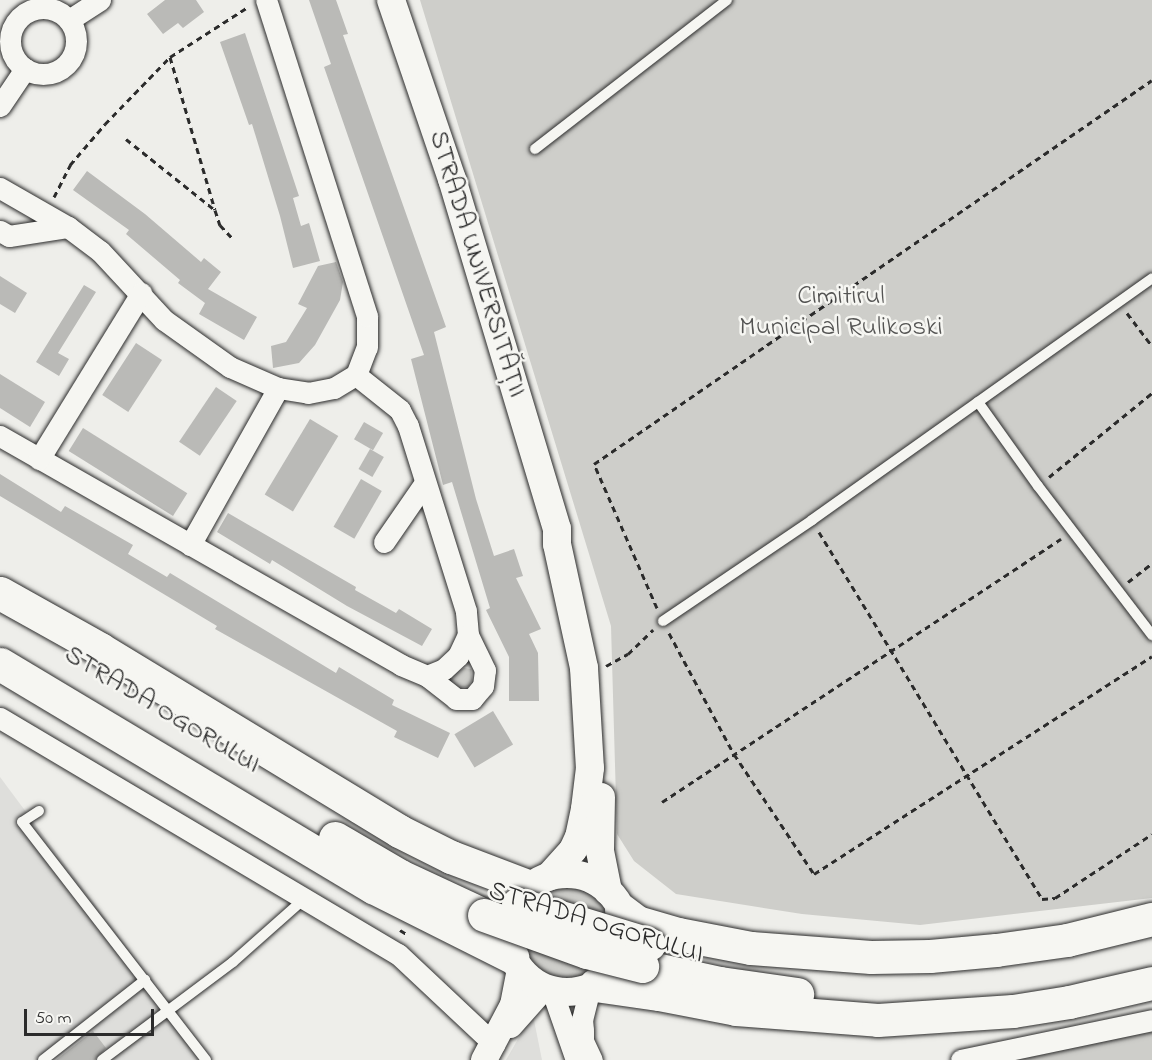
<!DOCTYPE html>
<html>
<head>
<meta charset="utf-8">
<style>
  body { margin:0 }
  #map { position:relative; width:1152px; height:1060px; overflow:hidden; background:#eeeeea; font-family:"Indie Flower",sans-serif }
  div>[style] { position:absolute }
  .built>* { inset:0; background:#dededb }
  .green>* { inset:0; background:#cececa }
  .building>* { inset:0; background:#babab7; transform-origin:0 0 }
  .path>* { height:3px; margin-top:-1.5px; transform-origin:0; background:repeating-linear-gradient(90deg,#2b2b2b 0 6px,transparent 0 10.5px) }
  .roads { filter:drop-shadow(0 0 2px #2b2b2b) drop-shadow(0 0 2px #2b2b2b) }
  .service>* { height:10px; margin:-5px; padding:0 5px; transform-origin:5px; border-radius:5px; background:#f6f6f2 }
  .minor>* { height:21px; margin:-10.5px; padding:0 10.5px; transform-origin:10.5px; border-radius:10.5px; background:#f6f6f2 }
  .minor>.ring { margin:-10.5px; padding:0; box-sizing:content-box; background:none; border:21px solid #f6f6f2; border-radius:50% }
  .tertiary>* { height:26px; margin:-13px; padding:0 13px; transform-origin:13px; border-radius:13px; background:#f6f6f2 }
  .secondary>* { height:28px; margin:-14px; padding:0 14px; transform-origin:14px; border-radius:14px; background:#f6f6f2 }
  .secondary>.ring { margin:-14px; padding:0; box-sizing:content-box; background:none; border:28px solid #f6f6f2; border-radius:50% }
  .trunk>* { height:33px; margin:-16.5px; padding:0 16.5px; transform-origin:16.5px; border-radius:16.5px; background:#f6f6f2 }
  .bridges { filter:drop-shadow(0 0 2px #2b2b2b) drop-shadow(0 0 2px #2b2b2b) }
  .trunk-bridge>* { height:33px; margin:-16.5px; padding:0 16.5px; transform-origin:16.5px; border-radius:16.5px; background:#f6f6f2 }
  span { translate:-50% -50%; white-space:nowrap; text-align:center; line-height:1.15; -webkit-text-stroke:5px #f6f6f2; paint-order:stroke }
  .street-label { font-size:27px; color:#2b2b2b }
  .park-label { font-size:27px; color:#545453 }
  .scale { position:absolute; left:24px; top:1009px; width:130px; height:27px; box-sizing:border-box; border:3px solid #2b2b2b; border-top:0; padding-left:8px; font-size:18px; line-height:21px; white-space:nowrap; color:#2b2b2b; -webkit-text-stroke:4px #f6f6f2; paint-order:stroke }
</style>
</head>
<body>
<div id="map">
  <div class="built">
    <div style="clip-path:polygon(0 777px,211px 1060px,0 1060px)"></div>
    <div style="clip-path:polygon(533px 1015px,542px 1060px,506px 1060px,518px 1039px)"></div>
  </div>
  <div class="green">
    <div style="clip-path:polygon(420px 0,1152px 0,1152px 898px,920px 925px,802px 914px,676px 894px,634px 861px,617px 834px,611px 626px)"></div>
    <div style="clip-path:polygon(464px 668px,471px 669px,472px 680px,469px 686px,456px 689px,446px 679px)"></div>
    <div style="clip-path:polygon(557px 883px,572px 883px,586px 886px,608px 904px,589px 979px,575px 983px,561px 984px,547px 980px,524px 962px,523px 908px,532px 896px)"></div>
    <div style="clip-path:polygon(1152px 1023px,1152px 1060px,997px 1060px)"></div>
  </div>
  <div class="building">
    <div style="clip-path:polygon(165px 0,196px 0,204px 12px,183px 28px,178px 23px,163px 34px,147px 14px)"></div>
    <div style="clip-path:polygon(309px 0,336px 0,348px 34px,343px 35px,446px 327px,434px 332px,476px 499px,494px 556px,514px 549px,523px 576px,516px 578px,541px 629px,529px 634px,538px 653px,539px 701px,509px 701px,509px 657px,486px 610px,490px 608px,452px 482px,443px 485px,411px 359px,424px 355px,324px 67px,331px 64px)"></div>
    <div style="clip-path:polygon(245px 33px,299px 196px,293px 198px,301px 226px,309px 223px,320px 261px,293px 268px,280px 216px,252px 124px,249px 125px,220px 42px)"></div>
    <div style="clip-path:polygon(87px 171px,145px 214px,201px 262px,204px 258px,221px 272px,208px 289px,257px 317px,244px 340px,199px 314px,205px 303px,178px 283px,180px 280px,126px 234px,129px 230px,73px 190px)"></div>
    <div style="clip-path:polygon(336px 262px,343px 282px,340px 300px,315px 345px,299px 363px,273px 368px,271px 346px,286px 342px,307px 308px,298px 304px,318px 266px)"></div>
    <div style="clip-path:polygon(0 276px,27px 293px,15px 313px,0 304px)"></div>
    <div style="clip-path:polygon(84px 285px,96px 292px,58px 353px,69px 359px,59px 376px,36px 362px)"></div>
    <div style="left:136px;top:343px;width:31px;height:62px;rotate:33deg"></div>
    <div style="clip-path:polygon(0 374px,45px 402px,30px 427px,0 408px)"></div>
    <div style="left:216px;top:387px;width:25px;height:66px;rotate:34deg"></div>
    <div style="left:310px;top:419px;width:33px;height:88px;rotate:31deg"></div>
    <div style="left:364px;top:422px;width:22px;height:20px;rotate:30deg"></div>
    <div style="left:83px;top:428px;width:123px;height:27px;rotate:32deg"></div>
    <div style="left:370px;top:449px;width:16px;height:23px;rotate:30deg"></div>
    <div style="clip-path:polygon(0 474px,61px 512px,65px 506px,133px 545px,128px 554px,167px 577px,170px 573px,336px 673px,339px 667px,394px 700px,392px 705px,450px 733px,438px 758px,394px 737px,397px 731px,215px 629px,217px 626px,0 496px)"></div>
    <div style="left:361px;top:479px;width:24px;height:55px;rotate:30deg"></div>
    <div style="clip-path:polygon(228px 513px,356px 587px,355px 590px,396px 613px,399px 609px,432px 629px,422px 646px,347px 606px,272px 560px,270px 564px,217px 532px)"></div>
    <div style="left:493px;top:711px;width:39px;height:45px;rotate:59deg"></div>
    <div style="clip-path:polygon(93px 1031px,106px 1048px,95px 1060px,56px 1060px)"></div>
  </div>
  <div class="path">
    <div style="left:170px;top:57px;width:159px;rotate:73.6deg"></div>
    <div style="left:126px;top:139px;width:114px;rotate:38.6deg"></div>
    <div style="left:215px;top:210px;width:16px;rotate:72deg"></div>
    <div style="left:220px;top:225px;width:19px;rotate:47deg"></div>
    <div style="left:54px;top:197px;width:36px;rotate:-63deg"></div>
    <div style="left:70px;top:165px;width:54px;rotate:-49.5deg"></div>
    <div style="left:105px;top:124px;width:93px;rotate:-45.9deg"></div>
    <div style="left:170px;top:57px;width:93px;rotate:-32.7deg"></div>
    <div style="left:1127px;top:313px;width:41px;rotate:52.9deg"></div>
    <div style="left:1049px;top:477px;width:133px;rotate:-39.2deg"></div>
    <div style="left:819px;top:532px;width:429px;rotate:58.7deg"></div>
    <div style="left:1042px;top:899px;width:13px;rotate:-4deg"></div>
    <div style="left:1055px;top:898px;width:116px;rotate:-33.4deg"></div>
    <div style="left:1128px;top:582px;width:31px;rotate:-38deg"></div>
    <div style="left:657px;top:608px;width:157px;rotate:-113.6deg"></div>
    <div style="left:594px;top:464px;width:677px;rotate:-34.53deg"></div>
    <div style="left:669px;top:633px;width:137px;rotate:61.8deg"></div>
    <div style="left:734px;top:754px;width:144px;rotate:56.3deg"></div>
    <div style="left:814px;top:874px;width:402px;rotate:-32.8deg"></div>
    <div style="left:606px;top:666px;width:25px;rotate:-29deg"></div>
    <div style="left:628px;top:654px;width:35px;rotate:-44deg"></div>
    <div style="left:662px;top:802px;width:478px;rotate:-33.4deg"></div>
    <div style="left:400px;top:930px;width:9px;rotate:32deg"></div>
  </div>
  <div class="roads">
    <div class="service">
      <div style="left:535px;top:149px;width:243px;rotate:-37.8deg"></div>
      <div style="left:978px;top:402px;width:103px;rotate:54.5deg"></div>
      <div style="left:1038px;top:486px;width:188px;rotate:52.6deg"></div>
      <div style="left:663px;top:621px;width:180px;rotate:-34.1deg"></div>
      <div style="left:812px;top:520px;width:417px;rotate:-35.4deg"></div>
      <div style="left:39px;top:811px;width:20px;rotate:147deg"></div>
      <div style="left:22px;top:822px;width:301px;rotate:52.3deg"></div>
      <div style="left:43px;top:1060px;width:130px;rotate:-38.1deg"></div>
      <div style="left:102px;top:1060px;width:164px;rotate:-36.8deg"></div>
      <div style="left:233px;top:962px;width:96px;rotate:-41.6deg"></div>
    </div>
    <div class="minor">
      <div class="ring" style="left:10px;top:8px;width:45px;height:45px"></div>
      <div style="left:69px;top:20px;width:37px;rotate:-33deg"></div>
      <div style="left:0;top:106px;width:45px;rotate:-56deg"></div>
      <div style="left:0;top:188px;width:78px;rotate:29.8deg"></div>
      <div style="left:68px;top:227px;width:40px;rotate:37deg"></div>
      <div style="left:100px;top:251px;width:94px;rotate:47.2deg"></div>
      <div style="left:164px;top:320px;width:81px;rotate:35.5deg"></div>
      <div style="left:230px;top:367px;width:52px;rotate:23.6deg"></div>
      <div style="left:278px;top:388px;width:30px;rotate:9deg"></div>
      <div style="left:308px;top:393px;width:26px;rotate:-11deg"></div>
      <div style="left:334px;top:388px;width:26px;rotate:-31deg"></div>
      <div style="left:356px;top:375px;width:30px;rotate:-69deg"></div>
      <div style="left:367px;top:347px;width:31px;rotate:-90deg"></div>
      <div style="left:367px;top:316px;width:332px;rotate:-107.7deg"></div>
      <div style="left:0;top:231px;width:10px;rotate:29deg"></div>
      <div style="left:9px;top:236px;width:60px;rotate:-8.7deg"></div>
      <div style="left:0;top:436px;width:462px;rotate:29.7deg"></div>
      <div style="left:401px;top:665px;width:28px;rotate:23deg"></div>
      <div style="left:427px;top:676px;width:18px;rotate:-22deg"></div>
      <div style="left:444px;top:669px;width:19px;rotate:-43deg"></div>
      <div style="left:458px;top:656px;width:23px;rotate:-65deg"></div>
      <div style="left:468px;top:635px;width:24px;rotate:-95deg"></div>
      <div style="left:466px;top:611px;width:194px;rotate:-107.4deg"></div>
      <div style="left:408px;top:426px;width:18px;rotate:-117deg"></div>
      <div style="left:400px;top:410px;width:56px;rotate:-141.5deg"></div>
      <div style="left:39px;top:459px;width:195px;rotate:-58.4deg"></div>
      <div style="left:384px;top:542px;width:70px;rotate:-55.4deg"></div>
      <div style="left:190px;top:545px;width:180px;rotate:-60.7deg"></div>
      <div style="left:427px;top:676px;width:37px;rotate:38deg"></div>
      <div style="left:456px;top:699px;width:16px"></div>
      <div style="left:472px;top:699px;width:17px;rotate:-50deg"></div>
      <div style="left:483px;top:686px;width:16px;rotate:-83deg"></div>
      <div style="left:485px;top:670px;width:39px;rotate:-116deg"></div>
      <div style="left:0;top:718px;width:463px;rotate:30.7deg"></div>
      <div style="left:398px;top:954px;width:132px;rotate:43.2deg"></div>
      <div style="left:590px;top:988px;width:32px;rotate:104deg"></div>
      <div style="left:582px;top:1019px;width:11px;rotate:85deg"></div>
      <div style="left:583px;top:1030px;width:11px;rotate:90deg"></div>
      <div style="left:583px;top:1041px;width:21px;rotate:65deg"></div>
      <div style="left:552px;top:991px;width:73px;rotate:70.8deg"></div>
      <div style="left:961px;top:1060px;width:195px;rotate:-11.8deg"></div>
    </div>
    <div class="tertiary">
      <div style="left:510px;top:1025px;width:50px;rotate:-48.3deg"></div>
      <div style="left:484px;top:1060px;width:62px;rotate:-62.2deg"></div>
      <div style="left:513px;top:1005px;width:36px;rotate:-79deg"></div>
    </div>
    <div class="secondary">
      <div style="left:391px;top:0;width:189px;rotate:71.2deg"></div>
      <div style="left:452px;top:179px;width:365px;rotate:73.3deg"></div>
      <div style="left:557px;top:529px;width:15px;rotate:90deg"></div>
      <div style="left:557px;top:544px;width:127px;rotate:77.7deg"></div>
      <div style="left:584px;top:668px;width:100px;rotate:86.6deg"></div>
      <div style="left:590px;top:768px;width:41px;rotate:97deg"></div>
      <div style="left:585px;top:809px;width:29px;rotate:102deg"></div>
      <div style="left:579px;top:837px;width:14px;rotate:115deg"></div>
      <div style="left:573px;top:850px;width:36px;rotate:132deg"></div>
      <div style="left:601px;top:797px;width:54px;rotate:91.1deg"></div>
      <div style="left:600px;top:851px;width:41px;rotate:78.7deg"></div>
      <div class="ring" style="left:508px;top:874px;width:90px;height:90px"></div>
    </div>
    <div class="trunk">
      <div style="left:0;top:593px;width:115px;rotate:29.2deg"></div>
      <div style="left:100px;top:649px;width:350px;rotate:31.3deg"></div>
      <div style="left:399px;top:831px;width:58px;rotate:26.6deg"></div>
      <div style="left:451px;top:857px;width:85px;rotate:20.8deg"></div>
      <div style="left:0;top:664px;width:435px;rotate:30.9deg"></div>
      <div style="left:373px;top:887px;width:156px;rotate:26.7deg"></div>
      <div style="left:335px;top:838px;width:75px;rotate:30.3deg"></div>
      <div style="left:400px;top:876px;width:93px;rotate:24.9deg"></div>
      <div style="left:621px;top:910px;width:20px;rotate:37deg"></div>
      <div style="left:637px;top:922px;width:43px;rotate:16.3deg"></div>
      <div style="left:678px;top:934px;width:74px;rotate:10.9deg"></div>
      <div style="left:751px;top:948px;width:120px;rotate:4.3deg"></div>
      <div style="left:871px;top:957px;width:59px;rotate:-1deg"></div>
      <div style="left:930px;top:956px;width:66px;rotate:-5.2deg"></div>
      <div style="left:996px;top:950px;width:72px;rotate:-8deg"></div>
      <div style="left:1067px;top:940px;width:88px;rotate:-13.9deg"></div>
      <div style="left:642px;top:966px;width:80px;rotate:12.3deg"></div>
      <div style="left:720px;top:983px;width:78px;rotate:8.1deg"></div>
      <div style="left:595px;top:985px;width:65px;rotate:8deg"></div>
      <div style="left:659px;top:994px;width:78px;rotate:11deg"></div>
      <div style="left:736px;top:1009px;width:142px;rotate:4.4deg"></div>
      <div style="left:878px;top:1020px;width:135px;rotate:-3.8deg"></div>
      <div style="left:1013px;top:1011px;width:57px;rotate:-9.1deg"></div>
      <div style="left:1069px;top:1002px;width:85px;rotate:-12.9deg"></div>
    </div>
  </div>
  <div class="bridges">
    <div class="trunk-bridge">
      <div style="left:518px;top:904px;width:137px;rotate:17deg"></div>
      <div style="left:484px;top:915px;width:109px;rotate:19.8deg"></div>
      <div style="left:587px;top:952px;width:57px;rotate:14.3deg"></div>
    </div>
  </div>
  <div class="street-label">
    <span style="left:477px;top:264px;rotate:73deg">STRADA UNIVERSITĂȚII</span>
    <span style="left:162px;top:710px;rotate:31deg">STRADA OGORULUI</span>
    <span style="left:596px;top:923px;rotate:17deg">STRADA OGORULUI</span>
  </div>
  <div class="park-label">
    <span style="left:841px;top:312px">Cimitirul<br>Municipal Rulikoski</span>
  </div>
  <div class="scale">50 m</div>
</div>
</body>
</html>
